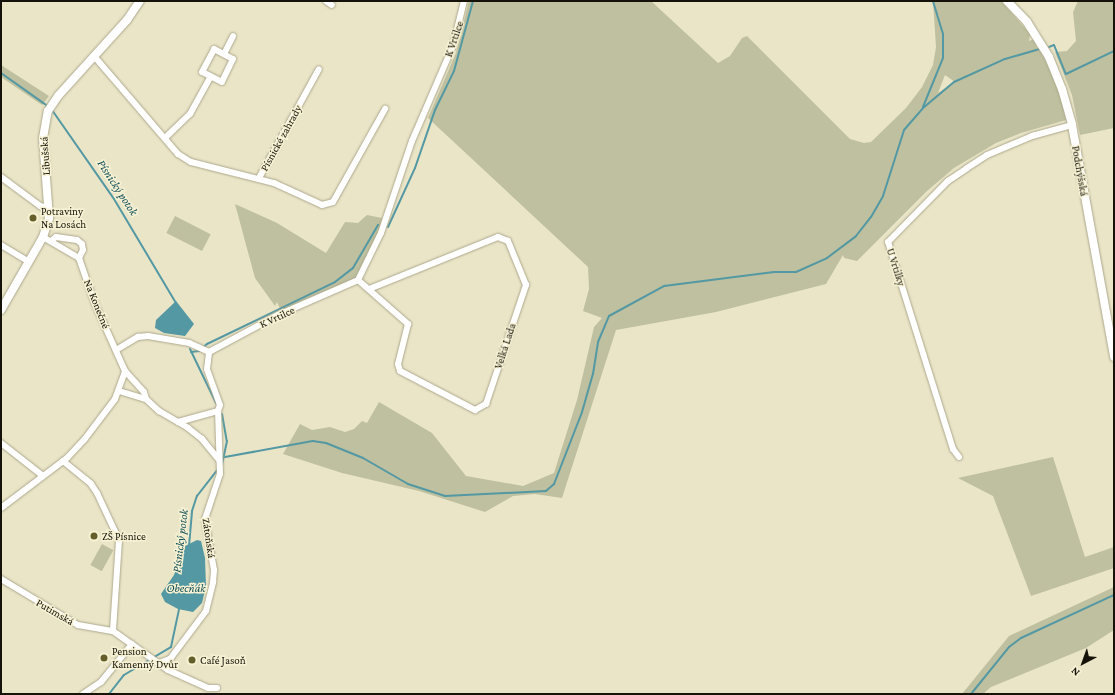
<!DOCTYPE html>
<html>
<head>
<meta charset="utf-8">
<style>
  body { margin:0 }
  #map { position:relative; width:1115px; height:695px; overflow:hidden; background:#eae5c7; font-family:"Crimson Pro",serif }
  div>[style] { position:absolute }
  .green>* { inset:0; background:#bec09f; transform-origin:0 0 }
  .water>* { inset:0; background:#5398a3 }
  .stream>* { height:2px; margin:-1px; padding:0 1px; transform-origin:1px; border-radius:1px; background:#5398a3 }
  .roads { filter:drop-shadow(0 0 1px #ada88c) drop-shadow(0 0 1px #ada88c) }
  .minor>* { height:6px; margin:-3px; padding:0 3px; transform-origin:3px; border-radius:3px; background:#fff }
  .tertiary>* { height:8px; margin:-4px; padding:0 4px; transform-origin:4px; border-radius:4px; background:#fff }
  .dots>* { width:11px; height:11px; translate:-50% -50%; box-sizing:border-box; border:2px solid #f7f2d4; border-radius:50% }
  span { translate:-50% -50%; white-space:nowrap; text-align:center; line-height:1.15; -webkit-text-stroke:3px #f7f2d4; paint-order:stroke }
  .street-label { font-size:11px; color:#151309 }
  .poi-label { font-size:11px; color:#151309 }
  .left { translate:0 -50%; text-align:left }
  .water-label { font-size:12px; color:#104e57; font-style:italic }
  .frame { position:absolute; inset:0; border:2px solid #151309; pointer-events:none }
  .north { position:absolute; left:1063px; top:643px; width:40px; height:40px; -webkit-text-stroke:3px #f7f2d4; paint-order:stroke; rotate:221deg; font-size:11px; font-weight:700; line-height:16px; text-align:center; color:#151309 }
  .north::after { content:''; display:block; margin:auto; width:14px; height:18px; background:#151309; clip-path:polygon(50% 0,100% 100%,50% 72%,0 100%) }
</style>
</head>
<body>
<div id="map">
  <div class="green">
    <div style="clip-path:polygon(evenodd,469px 1px,651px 1px,718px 63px,730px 56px,742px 38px,747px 36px,850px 139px,864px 143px,871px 142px,906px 108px,922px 87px,933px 65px,936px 47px,933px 1px,1001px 1px,1030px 34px,1029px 41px,1034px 39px,1037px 48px,1039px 47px,1062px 96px,1066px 120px,1021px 133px,996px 143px,954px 168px,927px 191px,857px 261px,844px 258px,843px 255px,826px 284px,716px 312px,616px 330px,562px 498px,535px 494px,513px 496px,485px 512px,419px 491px,342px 473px,283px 454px,300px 424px,312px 430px,330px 427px,345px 432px,354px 429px,362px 421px,367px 423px,379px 402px,432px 433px,466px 476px,523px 486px,554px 473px,577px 400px,594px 327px,602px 318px,583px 311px,589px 289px,588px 267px,428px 118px,456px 53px,469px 1px,945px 75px,955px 82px,938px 93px,945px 75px)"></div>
    <div style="clip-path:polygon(1078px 1px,1114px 1px,1114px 128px,1080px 135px,1072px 95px,1055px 52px,1067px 51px,1076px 41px,1073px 12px)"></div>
    <div style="clip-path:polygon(1px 65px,49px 96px,42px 105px,1px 77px)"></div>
    <div style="clip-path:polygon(235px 204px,277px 223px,326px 253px,345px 222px,358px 223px,367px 215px,382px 218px,381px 230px,363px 269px,355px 279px,281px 311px,277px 302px,275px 306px,255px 278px)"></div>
    <div style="left:175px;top:216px;width:40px;height:19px;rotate:27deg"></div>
    <div style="clip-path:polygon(1053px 457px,1085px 557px,1114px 547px,1114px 568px,1031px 596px,993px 496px,958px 478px)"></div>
    <div style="left:102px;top:544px;width:13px;height:24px;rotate:29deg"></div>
    <div style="clip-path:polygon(1114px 587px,1114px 630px,1086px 648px,991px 687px,983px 694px,962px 694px,1009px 636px)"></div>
  </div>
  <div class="water">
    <div style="clip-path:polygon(176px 301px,194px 324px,185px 336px,164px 333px,155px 328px,156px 320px)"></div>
    <div style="clip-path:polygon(197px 540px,201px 541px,205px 558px,206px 586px,202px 603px,193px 612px,178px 609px,165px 602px,161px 594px,174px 575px,183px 547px)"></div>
  </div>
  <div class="stream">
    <div style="left:1049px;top:47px;width:5px;rotate:-22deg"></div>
    <div style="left:1054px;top:45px;width:31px;rotate:68deg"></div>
    <div style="left:1066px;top:74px;width:53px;rotate:-25.6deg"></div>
    <div style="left:1px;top:73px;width:59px;rotate:35.3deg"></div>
    <div style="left:923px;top:107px;width:53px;rotate:-67.8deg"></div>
    <div style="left:943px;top:58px;width:24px;rotate:-90deg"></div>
    <div style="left:943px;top:34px;width:34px;rotate:-107deg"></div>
    <div style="left:52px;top:110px;width:108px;rotate:55.1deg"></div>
    <div style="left:114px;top:199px;width:121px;rotate:59.2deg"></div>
    <div style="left:388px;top:227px;width:65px;rotate:-65.4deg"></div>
    <div style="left:415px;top:168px;width:61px;rotate:-71deg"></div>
    <div style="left:435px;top:110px;width:43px;rotate:-64deg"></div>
    <div style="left:454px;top:71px;width:73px;rotate:-74.8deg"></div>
    <div style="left:190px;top:349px;width:60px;rotate:64.3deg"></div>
    <div style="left:191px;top:352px;width:8px;rotate:-7deg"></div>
    <div style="left:199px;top:351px;width:11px;rotate:-41deg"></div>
    <div style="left:207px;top:344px;width:142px;rotate:-25.8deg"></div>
    <div style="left:335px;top:282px;width:23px;rotate:-38deg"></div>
    <div style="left:353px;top:268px;width:50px;rotate:-59.8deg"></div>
    <div style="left:222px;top:414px;width:27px;rotate:80deg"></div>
    <div style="left:227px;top:441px;width:24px;rotate:102deg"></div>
    <div style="left:225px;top:457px;width:89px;rotate:-10.3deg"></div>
    <div style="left:313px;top:441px;width:13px;rotate:9deg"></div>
    <div style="left:326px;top:443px;width:40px;rotate:22deg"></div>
    <div style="left:363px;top:458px;width:52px;rotate:30deg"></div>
    <div style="left:408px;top:484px;width:39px;rotate:18deg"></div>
    <div style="left:445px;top:496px;width:101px;rotate:-2.8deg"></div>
    <div style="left:546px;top:491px;width:11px;rotate:-41deg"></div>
    <div style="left:554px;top:484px;width:77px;rotate:-68.7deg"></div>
    <div style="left:582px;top:412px;width:40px;rotate:-74deg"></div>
    <div style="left:593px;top:374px;width:32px;rotate:-81deg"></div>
    <div style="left:598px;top:342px;width:28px;rotate:-67deg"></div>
    <div style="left:609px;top:316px;width:63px;rotate:-28.6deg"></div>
    <div style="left:664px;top:286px;width:111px;rotate:-7.3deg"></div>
    <div style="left:774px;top:272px;width:22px"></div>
    <div style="left:796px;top:272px;width:34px;rotate:-24deg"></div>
    <div style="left:827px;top:258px;width:36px;rotate:-37deg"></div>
    <div style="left:856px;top:236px;width:24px;rotate:-52deg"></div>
    <div style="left:871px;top:217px;width:24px;rotate:-60deg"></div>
    <div style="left:883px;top:196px;width:69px;rotate:-72.3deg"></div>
    <div style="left:904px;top:130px;width:29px;rotate:-49deg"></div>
    <div style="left:923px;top:108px;width:40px;rotate:-40deg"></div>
    <div style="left:954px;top:82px;width:56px;rotate:-24.3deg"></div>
    <div style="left:1005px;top:59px;width:37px;rotate:-16deg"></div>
    <div style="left:189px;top:546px;width:35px;rotate:-85deg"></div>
    <div style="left:192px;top:511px;width:16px;rotate:-72deg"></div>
    <div style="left:197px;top:496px;width:34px;rotate:-52deg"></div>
    <div style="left:109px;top:694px;width:24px;rotate:-52deg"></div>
    <div style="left:124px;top:675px;width:55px;rotate:-30.8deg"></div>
    <div style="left:171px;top:647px;width:40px;rotate:-78deg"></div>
    <div style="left:971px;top:694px;width:60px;rotate:-51deg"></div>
    <div style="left:1009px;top:647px;width:15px;rotate:-37deg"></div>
    <div style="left:1021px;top:638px;width:102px;rotate:-24.8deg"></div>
  </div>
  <div class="roads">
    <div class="minor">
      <div style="left:326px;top:1px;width:7px;rotate:34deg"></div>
      <div style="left:214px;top:49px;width:21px;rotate:28deg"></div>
      <div style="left:233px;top:59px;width:25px;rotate:116deg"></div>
      <div style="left:222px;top:82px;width:22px;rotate:-153deg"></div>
      <div style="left:202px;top:72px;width:26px;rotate:-62deg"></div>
      <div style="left:224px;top:54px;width:20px;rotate:-63deg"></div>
      <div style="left:94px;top:56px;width:129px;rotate:49.4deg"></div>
      <div style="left:178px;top:154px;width:15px;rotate:32deg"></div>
      <div style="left:191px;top:162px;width:86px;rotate:14.2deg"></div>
      <div style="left:274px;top:183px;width:53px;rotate:24.6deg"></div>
      <div style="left:322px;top:205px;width:11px;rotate:-15deg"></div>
      <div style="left:333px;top:202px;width:107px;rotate:-60.8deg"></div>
      <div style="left:165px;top:138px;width:35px;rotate:-44deg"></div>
      <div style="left:190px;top:114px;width:43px;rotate:-61.1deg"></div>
      <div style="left:1px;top:177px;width:49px;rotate:36.6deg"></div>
      <div style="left:40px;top:206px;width:9px;rotate:13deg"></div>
      <div style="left:259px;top:178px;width:124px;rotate:-61.2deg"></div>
      <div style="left:51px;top:241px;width:6px;rotate:-39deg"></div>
      <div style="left:56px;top:237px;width:21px;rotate:8deg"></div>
      <div style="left:77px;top:240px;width:6px;rotate:39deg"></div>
      <div style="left:82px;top:244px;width:6px;rotate:81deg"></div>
      <div style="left:83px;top:250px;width:9px;rotate:117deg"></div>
      <div style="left:1px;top:245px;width:33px;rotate:31deg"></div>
      <div style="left:358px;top:280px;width:67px;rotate:41.3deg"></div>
      <div style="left:408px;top:324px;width:41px;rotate:104deg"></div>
      <div style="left:398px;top:364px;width:7px;rotate:74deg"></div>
      <div style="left:400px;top:371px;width:85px;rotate:27.5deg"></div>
      <div style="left:475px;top:410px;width:13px;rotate:-29deg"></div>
      <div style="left:486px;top:404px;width:126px;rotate:-71.4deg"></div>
      <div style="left:526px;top:285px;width:48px;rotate:-112.2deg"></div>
      <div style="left:508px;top:241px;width:11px;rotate:-158deg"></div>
      <div style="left:498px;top:237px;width:139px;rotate:158deg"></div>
      <div style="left:116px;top:350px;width:26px;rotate:-31deg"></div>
      <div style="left:138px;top:337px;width:10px;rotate:-6deg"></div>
      <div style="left:148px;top:336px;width:42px;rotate:9.7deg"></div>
      <div style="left:189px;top:343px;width:22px;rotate:24deg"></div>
      <div style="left:209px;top:352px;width:78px;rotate:-28.2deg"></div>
      <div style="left:278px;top:315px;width:87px;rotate:-23.6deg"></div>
      <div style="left:358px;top:280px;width:52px;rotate:-63.9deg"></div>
      <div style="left:381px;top:233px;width:97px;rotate:-71.4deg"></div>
      <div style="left:412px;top:141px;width:103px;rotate:-66.7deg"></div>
      <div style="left:453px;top:46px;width:46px;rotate:-76.3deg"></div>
      <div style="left:125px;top:371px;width:28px;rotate:48deg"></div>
      <div style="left:144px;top:392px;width:7px;rotate:74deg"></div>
      <div style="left:119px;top:391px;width:28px;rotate:17deg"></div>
      <div style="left:146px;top:399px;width:18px;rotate:43deg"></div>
      <div style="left:159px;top:411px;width:34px;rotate:30deg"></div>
      <div style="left:188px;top:428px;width:18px;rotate:38deg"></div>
      <div style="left:202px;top:439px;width:27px;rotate:51deg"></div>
      <div style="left:178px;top:422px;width:41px;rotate:-15.4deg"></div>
      <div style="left:1px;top:443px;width:52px;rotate:38deg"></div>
      <div style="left:959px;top:457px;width:10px;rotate:-127deg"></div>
      <div style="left:953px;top:449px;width:217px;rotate:-107.4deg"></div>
      <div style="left:888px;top:242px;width:86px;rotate:-45.5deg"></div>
      <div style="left:948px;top:181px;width:23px;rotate:-34deg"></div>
      <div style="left:967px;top:168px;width:24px;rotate:-33deg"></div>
      <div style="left:987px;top:155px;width:49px;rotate:-22.9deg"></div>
      <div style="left:1032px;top:136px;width:41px;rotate:-15.4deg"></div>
      <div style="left:63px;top:461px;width:36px;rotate:39deg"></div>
      <div style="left:91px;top:484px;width:11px;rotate:56deg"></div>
      <div style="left:97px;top:493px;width:52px;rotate:64.9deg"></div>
      <div style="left:119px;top:540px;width:91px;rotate:93.8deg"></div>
      <div style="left:1px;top:508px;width:83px;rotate:-37.1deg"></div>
      <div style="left:67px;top:458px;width:25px;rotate:-47deg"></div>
      <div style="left:84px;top:440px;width:51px;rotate:-52.9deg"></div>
      <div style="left:115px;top:399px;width:30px;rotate:-70deg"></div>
      <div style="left:125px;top:371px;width:73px;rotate:-114.1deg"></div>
      <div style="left:95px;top:304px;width:49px;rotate:-109.2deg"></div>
      <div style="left:79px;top:258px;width:42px;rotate:-149.7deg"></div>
      <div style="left:1px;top:579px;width:90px;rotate:30.9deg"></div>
      <div style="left:78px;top:625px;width:36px;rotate:10deg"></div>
      <div style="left:113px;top:631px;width:67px;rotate:35.3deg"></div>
      <div style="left:168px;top:670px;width:44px;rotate:24.2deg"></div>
      <div style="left:208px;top:688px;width:9px"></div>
      <div style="left:159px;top:663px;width:12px;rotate:-20deg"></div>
      <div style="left:170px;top:659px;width:60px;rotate:-53.1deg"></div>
      <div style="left:206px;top:611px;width:30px;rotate:-76deg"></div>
      <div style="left:213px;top:582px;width:12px;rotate:-85deg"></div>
      <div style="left:214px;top:570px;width:52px;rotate:-100deg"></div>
      <div style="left:205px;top:519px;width:47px;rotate:-71.6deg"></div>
      <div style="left:220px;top:474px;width:63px;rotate:-91.8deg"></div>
      <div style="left:218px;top:411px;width:6px;rotate:-72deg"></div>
      <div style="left:220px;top:405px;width:38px;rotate:-110deg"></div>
      <div style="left:207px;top:369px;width:17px;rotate:-83deg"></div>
      <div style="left:83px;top:694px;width:22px;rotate:-34deg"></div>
      <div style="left:101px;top:682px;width:49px;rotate:-50.8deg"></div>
    </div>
    <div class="tertiary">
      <div style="left:1007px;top:1px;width:29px;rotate:46deg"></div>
      <div style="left:1027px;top:22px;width:41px;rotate:57.8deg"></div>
      <div style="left:1049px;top:57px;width:35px;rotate:68deg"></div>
      <div style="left:1062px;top:89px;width:37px;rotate:74deg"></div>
      <div style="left:1072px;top:125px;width:236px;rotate:79.7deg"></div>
      <div style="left:1px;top:310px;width:84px;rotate:-60.1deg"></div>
      <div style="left:43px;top:237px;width:20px;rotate:-72deg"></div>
      <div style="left:49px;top:218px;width:80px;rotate:-94.3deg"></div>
      <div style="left:43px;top:138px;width:27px;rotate:-80deg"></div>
      <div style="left:48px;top:111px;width:18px;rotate:-56deg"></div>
      <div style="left:58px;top:96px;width:103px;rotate:-47.8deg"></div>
      <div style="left:127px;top:20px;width:23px;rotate:-56deg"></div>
    </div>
  </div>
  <div class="dots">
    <div style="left:33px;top:218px;background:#655e2b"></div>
    <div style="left:94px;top:536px;background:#655e2b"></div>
    <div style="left:104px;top:658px;background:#655e2b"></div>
    <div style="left:192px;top:660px;background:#655e2b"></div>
  </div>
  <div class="street-label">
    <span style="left:454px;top:39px;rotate:-71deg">K Vrtilce</span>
    <span style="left:281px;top:138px;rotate:-61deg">Písnické zahrady</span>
    <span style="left:45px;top:156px;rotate:-94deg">Libušská</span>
    <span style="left:1080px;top:171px;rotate:80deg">Podchýšská</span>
    <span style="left:896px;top:267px;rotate:72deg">U Vrtilky</span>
    <span style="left:97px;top:304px;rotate:68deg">Na Konečné</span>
    <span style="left:277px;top:317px;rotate:-25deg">K Vrtilce</span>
    <span style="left:505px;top:346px;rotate:-72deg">Velká Lada</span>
    <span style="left:209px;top:538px;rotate:82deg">Zátoňská</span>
    <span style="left:55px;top:612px;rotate:30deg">Putimská</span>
  </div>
  <div class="poi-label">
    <span class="left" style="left:41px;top:218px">Potraviny<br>Na Losách</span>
    <span class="left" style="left:102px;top:536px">ZŠ Písnice</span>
    <span class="left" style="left:112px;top:658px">Pension<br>Kamenný Dvůr</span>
    <span class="left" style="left:200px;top:660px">Café Jasoň</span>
  </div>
  <div class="water-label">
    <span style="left:117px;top:188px;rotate:57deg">Písnický potok</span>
    <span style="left:181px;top:541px;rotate:-83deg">Písnický potok</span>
    <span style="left:186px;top:589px">Obecňák</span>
  </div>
  <div class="frame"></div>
  <div class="north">N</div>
</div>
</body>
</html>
